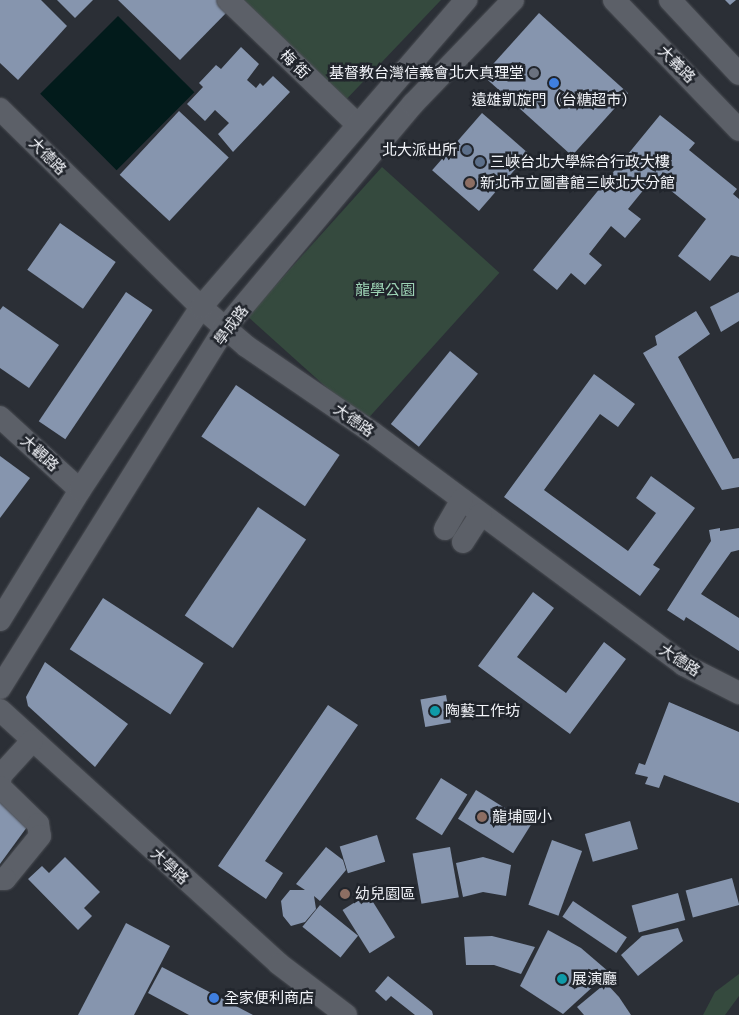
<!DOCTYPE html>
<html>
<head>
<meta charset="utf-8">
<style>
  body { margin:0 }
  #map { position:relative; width:739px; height:1015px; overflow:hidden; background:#2b2f36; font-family:"Exo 2","Noto Sans TC",sans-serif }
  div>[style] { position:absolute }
  .green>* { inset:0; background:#354a3e; transform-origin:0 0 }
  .water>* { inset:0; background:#021b1b; transform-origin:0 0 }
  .building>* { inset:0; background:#8695ae; transform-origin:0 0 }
  .roads { filter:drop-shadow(0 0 1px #494c52) drop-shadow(0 0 1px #494c52) }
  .minor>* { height:22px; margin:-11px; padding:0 11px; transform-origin:11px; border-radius:11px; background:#5c6068 }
  .dots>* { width:14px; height:14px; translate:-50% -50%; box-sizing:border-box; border:2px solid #21252c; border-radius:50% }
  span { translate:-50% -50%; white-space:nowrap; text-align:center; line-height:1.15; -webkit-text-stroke:5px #21252c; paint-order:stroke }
  .street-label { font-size:15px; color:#f2f4f9 }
  .poi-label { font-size:15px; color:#f2f4f9 }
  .right { translate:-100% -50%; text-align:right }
  .left { translate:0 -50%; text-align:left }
  .park-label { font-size:15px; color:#9dd3b5 }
</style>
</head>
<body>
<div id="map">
  <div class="green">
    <div style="clip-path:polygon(236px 0,441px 0,339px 107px)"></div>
    <div style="left:382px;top:167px;width:158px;height:201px;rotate:42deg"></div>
    <div style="clip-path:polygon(739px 974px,739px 996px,725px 1015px,703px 1015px,715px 992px)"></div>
  </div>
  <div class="water">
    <div style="left:118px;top:16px;width:108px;height:110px;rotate:45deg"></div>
  </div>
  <div class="building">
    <div style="clip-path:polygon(0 0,41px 0,67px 26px,18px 80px,0 63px)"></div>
    <div style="clip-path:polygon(57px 0,93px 0,75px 18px)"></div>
    <div style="clip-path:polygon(118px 0,220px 0,229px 10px,180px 60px)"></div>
    <div style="clip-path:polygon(725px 0,736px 0,730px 5px)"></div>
    <div style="left:539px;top:13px;width:120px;height:84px;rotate:42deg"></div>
    <div style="clip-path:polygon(241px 47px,259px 64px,247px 80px,256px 88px,260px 83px,263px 86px,273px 76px,290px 92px,233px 152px,218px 134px,229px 123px,215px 110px,205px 121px,187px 104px,203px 87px,199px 83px,216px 65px,221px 69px)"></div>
    <div style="left:179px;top:111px;width:68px;height:87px;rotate:43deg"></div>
    <div style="left:482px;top:113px;width:62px;height:76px;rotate:41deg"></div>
    <div style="clip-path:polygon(660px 115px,695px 143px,689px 150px,737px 189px,733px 194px,739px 199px,739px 257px,731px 255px,710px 281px,678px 256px,706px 219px,654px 177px,628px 209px,641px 219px,625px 238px,611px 226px,589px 254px,602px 265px,585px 285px,571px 273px,557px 290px,533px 270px)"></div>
    <div style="left:60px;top:223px;width:68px;height:57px;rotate:35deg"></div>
    <div style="left:126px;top:292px;width:32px;height:156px;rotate:34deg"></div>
    <div style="clip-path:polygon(739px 292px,739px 321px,721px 332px,710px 307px)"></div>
    <div style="clip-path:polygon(3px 306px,59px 345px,29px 388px,0 368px,0 310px)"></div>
    <div style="clip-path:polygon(696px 311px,710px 334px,678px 357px,733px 459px,739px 458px,739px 487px,722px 490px,643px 353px,657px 345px,655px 336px)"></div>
    <div style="left:450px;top:351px;width:36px;height:94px;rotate:39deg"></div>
    <div style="clip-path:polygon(594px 374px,635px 404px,618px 427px,600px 414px,544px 490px,628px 551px,656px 513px,636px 498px,651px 476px,695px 508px,653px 565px,660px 569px,640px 596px,504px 497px)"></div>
    <div style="left:236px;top:385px;width:125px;height:62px;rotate:34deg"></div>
    <div style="clip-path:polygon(0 456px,30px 478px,0 518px)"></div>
    <div style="left:258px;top:507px;width:58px;height:131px;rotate:34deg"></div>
    <div style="clip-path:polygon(720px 528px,720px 531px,739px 528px,739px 550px,731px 552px,701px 594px,739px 618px,739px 651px,686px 617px,684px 621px,667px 610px,711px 541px,709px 530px)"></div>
    <div style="clip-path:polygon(533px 592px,554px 608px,517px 657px,566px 693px,604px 642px,626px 659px,570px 734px,478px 666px)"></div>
    <div style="left:103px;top:598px;width:120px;height:61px;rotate:33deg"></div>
    <div style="clip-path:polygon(45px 662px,128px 724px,95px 767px,28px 706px,26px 697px)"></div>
    <div style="left:446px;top:695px;width:28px;height:26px;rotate:80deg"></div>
    <div style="clip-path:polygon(669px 702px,739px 732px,739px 803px,664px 775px,659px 788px,645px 784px,648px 777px,635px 774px,639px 763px,645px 765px)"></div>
    <div style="clip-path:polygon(328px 705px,358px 725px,265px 861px,283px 873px,266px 899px,218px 866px)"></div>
    <div style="left:441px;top:778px;width:31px;height:48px;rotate:32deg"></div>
    <div style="left:476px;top:790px;width:65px;height:34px;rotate:32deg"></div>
    <div style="clip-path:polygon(0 802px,27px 827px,0 864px)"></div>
    <div style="left:630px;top:821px;width:29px;height:47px;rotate:74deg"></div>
    <div style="left:377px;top:835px;width:28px;height:39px;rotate:73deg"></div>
    <div style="left:552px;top:840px;width:32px;height:69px;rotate:20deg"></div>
    <div style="clip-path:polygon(326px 847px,343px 860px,346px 870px,320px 901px,314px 896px,316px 909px,305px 922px,291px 926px,283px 916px,281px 901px,290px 890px,305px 890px,296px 884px)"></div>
    <div style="left:450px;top:847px;width:51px;height:38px;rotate:80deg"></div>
    <div style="clip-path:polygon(65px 857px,100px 892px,84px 908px,92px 916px,78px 930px,28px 879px,42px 866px,49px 873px)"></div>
    <div style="clip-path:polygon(483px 857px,511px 865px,506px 896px,483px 892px,463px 897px,456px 863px)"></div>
    <div style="left:732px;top:878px;width:28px;height:48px;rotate:75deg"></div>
    <div style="left:678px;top:893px;width:28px;height:48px;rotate:75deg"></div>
    <div style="left:368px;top:894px;width:51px;height:30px;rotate:58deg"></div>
    <div style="left:573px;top:901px;width:65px;height:19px;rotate:34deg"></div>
    <div style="left:320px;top:905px;width:49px;height:28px;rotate:39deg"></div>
    <div style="clip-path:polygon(126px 923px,170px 946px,134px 1015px,78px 1015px)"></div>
    <div style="clip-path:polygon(678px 928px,683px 941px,638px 976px,621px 955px,642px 936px)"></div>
    <div style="clip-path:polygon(548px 930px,581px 948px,609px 972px,563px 1014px,520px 986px)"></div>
    <div style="clip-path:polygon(492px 936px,535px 947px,521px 974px,494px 965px,466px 965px,464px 937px)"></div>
    <div style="clip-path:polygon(162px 967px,253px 1015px,189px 1015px,148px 993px)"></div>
    <div style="clip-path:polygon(388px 976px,432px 1011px,433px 1015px,415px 1015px,391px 996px,386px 1001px,375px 991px)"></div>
    <div style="clip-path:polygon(606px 983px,619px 997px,631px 1015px,584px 1015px,577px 1007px)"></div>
  </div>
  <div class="roads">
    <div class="minor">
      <div style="left:228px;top:0;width:179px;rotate:43.9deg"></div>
      <div style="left:614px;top:0;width:180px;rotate:46.1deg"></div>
      <div style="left:670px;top:0;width:101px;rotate:47deg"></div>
      <div style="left:0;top:109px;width:282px;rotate:44.6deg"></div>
      <div style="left:201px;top:307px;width:60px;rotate:40.9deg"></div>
      <div style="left:246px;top:346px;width:154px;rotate:34.4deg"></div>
      <div style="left:373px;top:433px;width:388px;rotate:36.7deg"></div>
      <div style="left:684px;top:665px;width:62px;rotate:27deg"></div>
      <div style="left:0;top:417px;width:108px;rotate:42.4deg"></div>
      <div style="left:445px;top:529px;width:34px;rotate:-60deg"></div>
      <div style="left:463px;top:542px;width:33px;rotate:-57deg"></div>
      <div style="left:0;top:620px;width:153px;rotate:-58.4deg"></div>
      <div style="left:80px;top:490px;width:219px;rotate:-56.5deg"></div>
      <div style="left:201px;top:307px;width:406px;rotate:-49.2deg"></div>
      <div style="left:0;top:688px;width:425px;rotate:-58deg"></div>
      <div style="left:225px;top:328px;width:292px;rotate:-50deg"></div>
      <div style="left:413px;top:104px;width:144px;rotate:-46.1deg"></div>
      <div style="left:0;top:710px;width:377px;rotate:42.3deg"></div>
      <div style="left:279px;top:964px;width:84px;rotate:37.3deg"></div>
      <div style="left:0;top:782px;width:7px;rotate:-82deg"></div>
      <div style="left:1px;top:775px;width:46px;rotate:-47.6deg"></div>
      <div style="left:0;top:787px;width:53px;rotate:44.2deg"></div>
      <div style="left:38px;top:824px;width:12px;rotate:81deg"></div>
      <div style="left:40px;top:836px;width:55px;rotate:129.1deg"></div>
      <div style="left:5px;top:879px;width:5px;rotate:180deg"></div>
    </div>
  </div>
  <div class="dots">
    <div style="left:534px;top:73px;background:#6b7280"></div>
    <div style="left:554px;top:83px;background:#3f7fe0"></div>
    <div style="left:467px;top:150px;background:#5c6f8a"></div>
    <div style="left:480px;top:162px;background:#5c6f8a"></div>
    <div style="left:470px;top:183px;background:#8d6e63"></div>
    <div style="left:435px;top:711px;background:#0f9aa8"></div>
    <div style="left:482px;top:817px;background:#8d6e63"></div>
    <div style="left:345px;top:894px;background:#8d6e63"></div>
    <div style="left:562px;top:979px;background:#0f9aa8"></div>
    <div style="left:214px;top:998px;background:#3f7fe0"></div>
  </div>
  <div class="street-label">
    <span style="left:295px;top:64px;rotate:44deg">梅 街</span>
    <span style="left:677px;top:64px;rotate:45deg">大義路</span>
    <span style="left:48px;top:156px;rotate:45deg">大德路</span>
    <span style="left:231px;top:325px;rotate:-53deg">學成路</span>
    <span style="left:354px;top:420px;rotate:35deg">大德路</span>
    <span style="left:40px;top:453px;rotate:42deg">大觀路</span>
    <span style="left:680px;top:660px;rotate:33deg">大德路</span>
    <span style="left:170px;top:866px;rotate:43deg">大學路</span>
  </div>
  <div class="poi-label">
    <span class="right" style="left:524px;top:73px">基督教台灣信義會北大真理堂</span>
    <span style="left:554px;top:100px">遠雄凱旋門（台糖超市）</span>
    <span class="right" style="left:457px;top:150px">北大派出所</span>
    <span class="left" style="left:490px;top:162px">三峽台北大學綜合行政大樓</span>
    <span class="left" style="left:480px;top:183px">新北市立圖書館三峽北大分館</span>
    <span class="left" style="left:445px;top:711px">陶藝工作坊</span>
    <span class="left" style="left:492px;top:817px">龍埔國小</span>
    <span class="left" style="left:355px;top:894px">幼兒園區</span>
    <span class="left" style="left:572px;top:979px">展演廳</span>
    <span class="left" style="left:224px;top:998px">全家便利商店</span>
  </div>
  <div class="park-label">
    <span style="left:385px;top:290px">龍學公園</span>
  </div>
</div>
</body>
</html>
